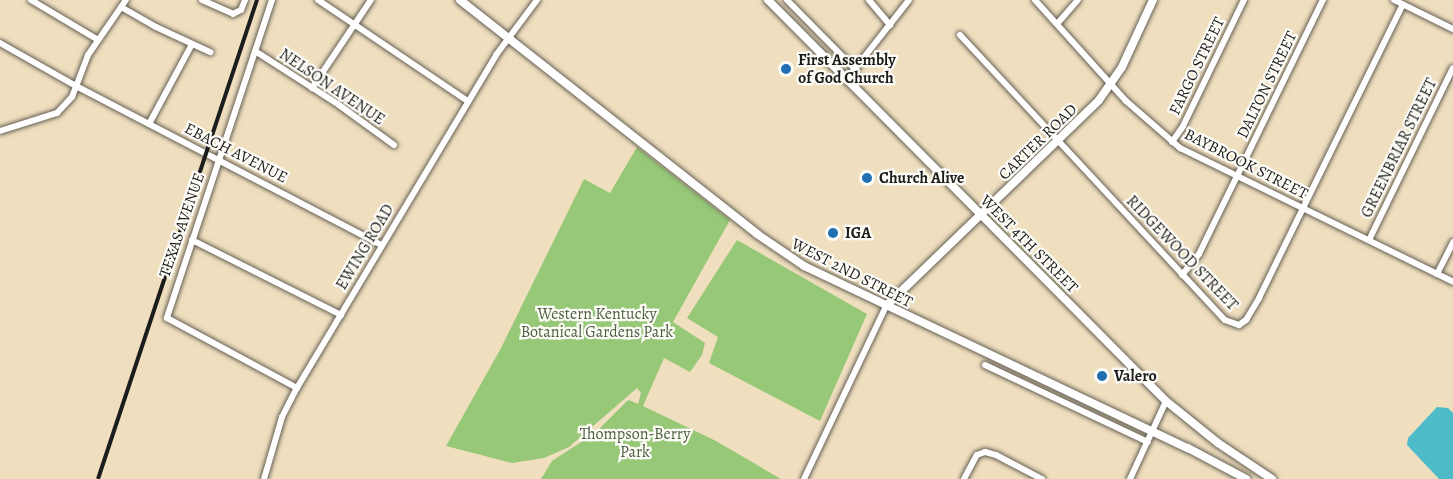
<!DOCTYPE html>
<html>
<head>
<meta charset="utf-8">
<style>
  body { margin:0 }
  #map { position:relative; width:1453px; height:479px; overflow:hidden; background:#f0dfbf; font-family:Alegreya,serif }
  div>[style] { position:absolute }
  .green>* { inset:0; background:#96c878 }
  .water>* { inset:0; background:#4ebbc8 }
  .roads { filter:drop-shadow(0 0 2px #666055) drop-shadow(0 0 2px #666055) }
  .minor>* { height:6px; margin:-3px; padding:0 3px; transform-origin:3px; border-radius:3px; background:#fff }
  .major>* { height:8px; margin:-4px; padding:0 4px; transform-origin:4px; border-radius:4px; background:#fff }
  .rail>* { height:4px; margin-top:-2px; transform-origin:0; background:repeating-linear-gradient(90deg,#fdfcf7 0 4.5px,#1c1c1c 0 9px); box-sizing:border-box; border-block:2px solid #1c1c1c }
  .dots>* { width:16px; height:16px; translate:-50% -50%; box-sizing:border-box; border:3px solid #fdfcf7; border-radius:50% }
  span { translate:-50% -50%; white-space:nowrap; text-align:center; line-height:1.15; -webkit-text-stroke:4.5px #fdfcf7; paint-order:stroke }
  .poi-label { font-size:16px; color:#1c1c1c; font-weight:700 }
  .left { translate:0 -50%; text-align:left }
  .street-label { font-size:16px; color:#1c1c1c }
  .park-label { font-size:16px; color:#4d6141 }
</style>
</head>
<body>
<div id="map">
  <div class="green">
    <div style="clip-path:polygon(637px 147px,730px 220px,673px 322px,705px 343px,702px 355px,690px 372px,664px 358px,643px 406px,716px 441px,781px 479px,541px 479px,552px 461px,595px 433px,626px 402px,629px 400px,638px 404px,641px 393px,637px 388px,569px 447px,544px 458px,512px 463px,446px 446px,500px 350px,584px 179px,610px 193px)"></div>
    <div style="clip-path:polygon(737px 240px,867px 314px,820px 421px,709px 363px,718px 337px,687px 318px)"></div>
  </div>
  <div class="water">
    <div style="clip-path:polygon(1437px 407px,1448px 408px,1453px 413px,1453px 479px,1439px 479px,1407px 445px,1408px 438px)"></div>
  </div>
  <div class="roads">
    <div class="minor">
      <div style="left:31px;top:0;width:78px;rotate:30.8deg"></div>
      <div style="left:202px;top:0;width:34px;rotate:24deg"></div>
      <div style="left:233px;top:14px;width:9px;rotate:-27deg"></div>
      <div style="left:241px;top:10px;width:11px;rotate:-68deg"></div>
      <div style="left:272px;top:0;width:335px;rotate:108.3deg"></div>
      <div style="left:167px;top:318px;width:148px;rotate:28.3deg"></div>
      <div style="left:318px;top:0;width:181px;rotate:34deg"></div>
      <div style="left:787px;top:0;width:98px;rotate:45.4deg"></div>
      <div style="left:869px;top:0;width:33px;rotate:50deg"></div>
      <div style="left:1035px;top:0;width:136px;rotate:48deg"></div>
      <div style="left:1126px;top:101px;width:72px;rotate:41deg"></div>
      <div style="left:1180px;top:148px;width:304px;rotate:26.1deg"></div>
      <div style="left:1394px;top:0;width:66px;rotate:26.2deg"></div>
      <div style="left:121px;top:7px;width:40px;rotate:29.7deg"></div>
      <div style="left:156px;top:27px;width:60px;rotate:24.8deg"></div>
      <div style="left:1057px;top:24px;width:32px;rotate:-49deg"></div>
      <div style="left:960px;top:35px;width:389px;rotate:47.1deg"></div>
      <div style="left:1225px;top:320px;width:15px;rotate:20deg"></div>
      <div style="left:1239px;top:325px;width:9px;rotate:-36deg"></div>
      <div style="left:1246px;top:320px;width:26px;rotate:-59deg"></div>
      <div style="left:1259px;top:298px;width:327px;rotate:-63.9deg"></div>
      <div style="left:0;top:43px;width:87px;rotate:29.5deg"></div>
      <div style="left:76px;top:86px;width:345px;rotate:27.5deg"></div>
      <div style="left:255px;top:51px;width:100px;rotate:32.7deg"></div>
      <div style="left:339px;top:105px;width:68px;rotate:36deg"></div>
      <div style="left:847px;top:79px;width:100px;rotate:-51.9deg"></div>
      <div style="left:312px;top:88px;width:106px;rotate:-56.2deg"></div>
      <div style="left:149px;top:124px;width:91px;rotate:-61.7deg"></div>
      <div style="left:0;top:131px;width:60px;rotate:-17.5deg"></div>
      <div style="left:57px;top:113px;width:22px;rotate:-47deg"></div>
      <div style="left:72px;top:97px;width:45px;rotate:-69.1deg"></div>
      <div style="left:88px;top:55px;width:67px;rotate:-55.4deg"></div>
      <div style="left:1172px;top:142px;width:19px;rotate:-55deg"></div>
      <div style="left:1183px;top:126px;width:140px;rotate:-64.2deg"></div>
      <div style="left:192px;top:240px;width:167px;rotate:26.7deg"></div>
      <div style="left:1369px;top:240px;width:191px;rotate:-64deg"></div>
      <div style="left:1437px;top:274px;width:36px;rotate:-63deg"></div>
      <div style="left:1182px;top:275px;width:27px;rotate:-51deg"></div>
      <div style="left:1199px;top:254px;width:283px;rotate:-64deg"></div>
      <div style="left:985px;top:365px;width:180px;rotate:25.3deg"></div>
      <div style="left:264px;top:479px;width:65px;rotate:-73.8deg"></div>
      <div style="left:282px;top:417px;width:33px;rotate:-63deg"></div>
      <div style="left:297px;top:388px;width:388px;rotate:-59.1deg"></div>
      <div style="left:496px;top:55px;width:69px;rotate:-53.3deg"></div>
      <div style="left:804px;top:479px;width:191px;rotate:-64.6deg"></div>
      <div style="left:964px;top:479px;width:27px;rotate:-62deg"></div>
      <div style="left:977px;top:455px;width:9px;rotate:-21deg"></div>
      <div style="left:985px;top:452px;width:11px;rotate:15deg"></div>
      <div style="left:996px;top:455px;width:52px;rotate:27.6deg"></div>
      <div style="left:1130px;top:479px;width:86px;rotate:-65.2deg"></div>
    </div>
    <div class="major">
      <div style="left:460px;top:0;width:378px;rotate:38.2deg"></div>
      <div style="left:757px;top:234px;width:57px;rotate:34.2deg"></div>
      <div style="left:804px;top:266px;width:425px;rotate:25.4deg"></div>
      <div style="left:1188px;top:448px;width:66px;rotate:28.1deg"></div>
      <div style="left:768px;top:0;width:565px;rotate:45.22deg"></div>
      <div style="left:1166px;top:401px;width:67px;rotate:38.9deg"></div>
      <div style="left:1218px;top:443px;width:65px;rotate:33.7deg"></div>
      <div style="left:886px;top:306px;width:296px;rotate:-44deg"></div>
      <div style="left:1099px;top:100px;width:40px;rotate:-55.1deg"></div>
      <div style="left:1122px;top:67px;width:74px;rotate:-65.2deg"></div>
    </div>
  </div>
  <div class="rail">
    <div style="left:98px;top:479px;width:505px;rotate:-71.64deg"></div>
  </div>
  <div class="dots">
    <div style="left:786px;top:69px;background:#1f6fb2"></div>
    <div style="left:867px;top:178px;background:#1f6fb2"></div>
    <div style="left:833px;top:233px;background:#1f6fb2"></div>
    <div style="left:1102px;top:376px;background:#1f6fb2"></div>
  </div>
  <div class="poi-label">
    <span class="left" style="left:798px;top:69px">First Assembly<br>of God Church</span>
    <span class="left" style="left:879px;top:178px">Church Alive</span>
    <span class="left" style="left:845px;top:233px">IGA</span>
    <span class="left" style="left:1114px;top:376px">Valero</span>
  </div>
  <div class="street-label">
    <span style="left:1197px;top:66px;rotate:-64deg">FARGO STREET</span>
    <span style="left:1267px;top:85px;rotate:-64deg">DALTON STREET</span>
    <span style="left:332px;top:87px;rotate:34deg">NELSON AVENUE</span>
    <span style="left:1038px;top:142px;rotate:-44deg">CARTER ROAD</span>
    <span style="left:1399px;top:148px;rotate:-64deg">GREENBRIAR STREET</span>
    <span style="left:236px;top:153px;rotate:27deg">EBACH AVENUE</span>
    <span style="left:1246px;top:164px;rotate:27deg">BAYBROOK STREET</span>
    <span style="left:182px;top:225px;rotate:-71deg">TEXAS AVENUE</span>
    <span style="left:1029px;top:244px;rotate:45deg">WEST 4TH STREET</span>
    <span style="left:365px;top:247px;rotate:-59deg">EWING ROAD</span>
    <span style="left:1182px;top:253px;rotate:46deg">RIDGEWOOD STREET</span>
    <span style="left:852px;top:273px;rotate:27deg">WEST 2ND STREET</span>
  </div>
  <div class="park-label">
    <span style="left:597px;top:323px">Western Kentucky<br>Botanical Gardens Park</span>
    <span style="left:635px;top:443px">Thompson-Berry<br>Park</span>
  </div>
</div>
</body>
</html>
